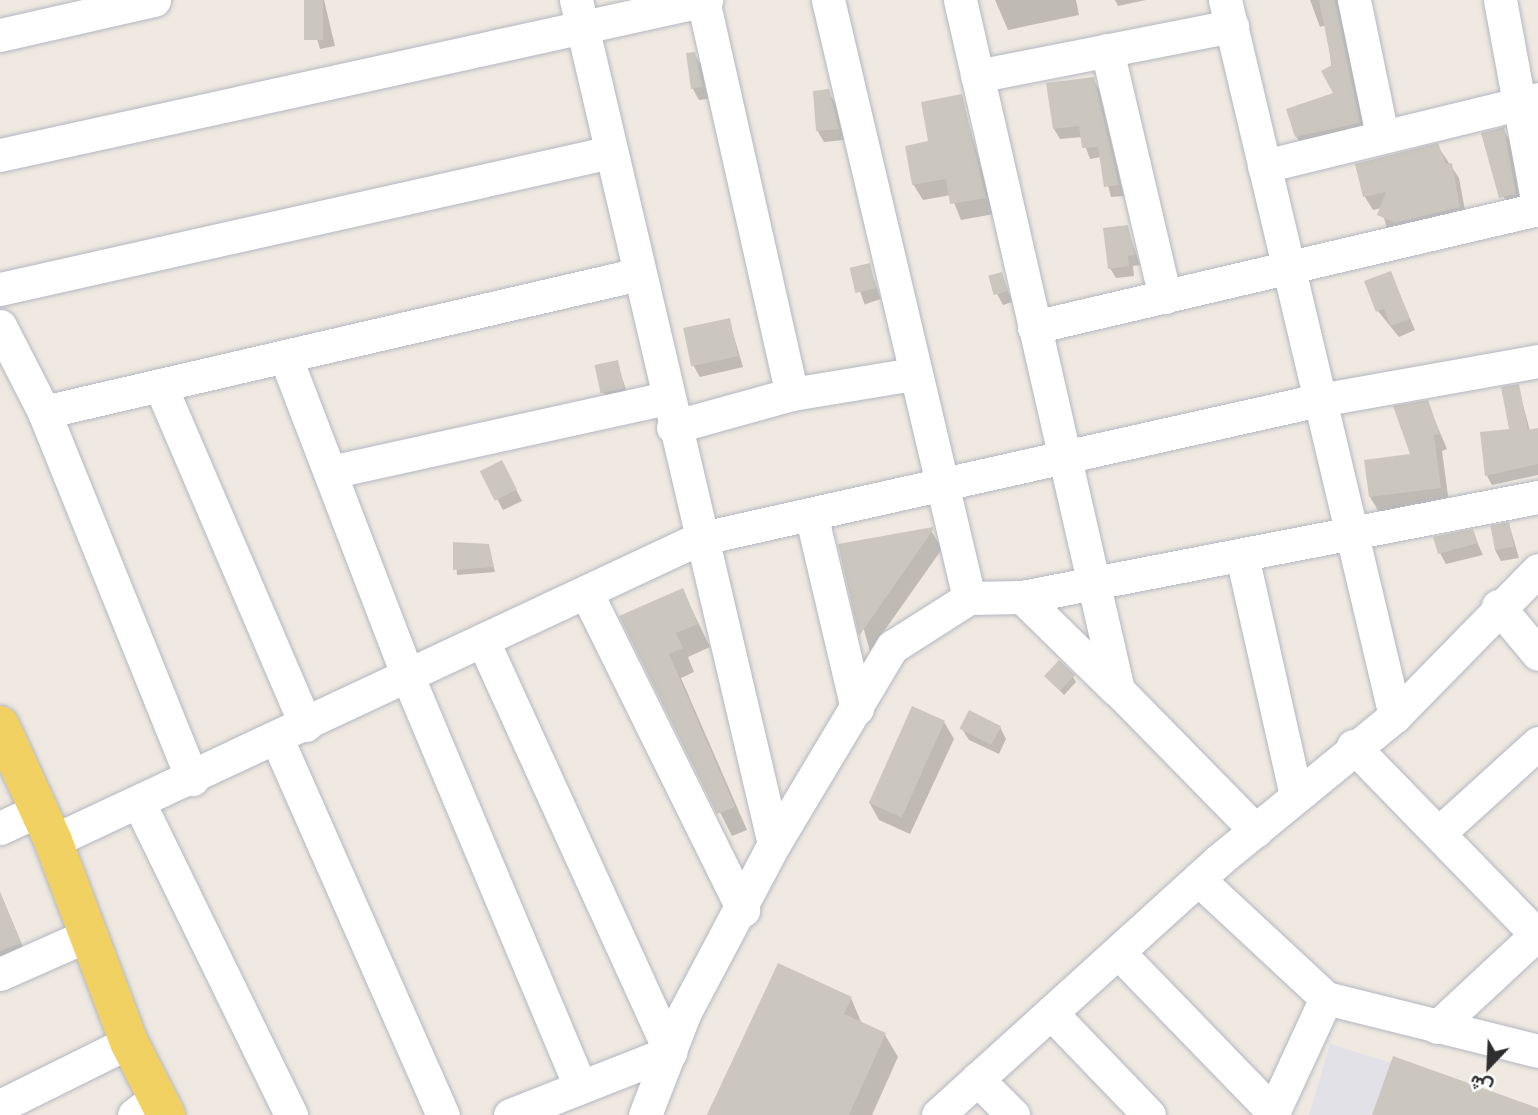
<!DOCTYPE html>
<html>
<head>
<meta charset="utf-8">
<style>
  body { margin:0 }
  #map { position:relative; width:1538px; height:1115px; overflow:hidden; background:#efe9e1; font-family:"Asap Condensed",Vazirmatn,sans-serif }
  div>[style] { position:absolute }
  .industrial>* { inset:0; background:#e3e1e8 }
  .shadow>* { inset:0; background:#0003; transform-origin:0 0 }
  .building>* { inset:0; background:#cbc7bf; transform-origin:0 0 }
  .roads { filter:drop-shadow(0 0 2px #b4b7c1) drop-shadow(0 0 2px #b4b7c1) }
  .minor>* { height:33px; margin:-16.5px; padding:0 16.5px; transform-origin:16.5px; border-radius:16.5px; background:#fff }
  .major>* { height:38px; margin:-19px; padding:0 19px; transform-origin:19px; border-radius:19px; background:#f2d163 }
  span { translate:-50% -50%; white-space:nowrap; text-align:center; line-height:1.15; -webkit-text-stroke:7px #fff; paint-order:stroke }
  .north { position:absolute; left:1454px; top:1031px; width:70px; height:70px; -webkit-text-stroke:5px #fff; paint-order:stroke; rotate:203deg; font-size:19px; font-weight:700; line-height:28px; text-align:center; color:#2e2e2e }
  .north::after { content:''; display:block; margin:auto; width:24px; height:32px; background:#2e2e2e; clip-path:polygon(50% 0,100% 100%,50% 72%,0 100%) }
</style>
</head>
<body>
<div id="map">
  <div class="industrial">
    <div style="clip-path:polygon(1330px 1044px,1538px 1108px,1538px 1115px,1309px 1115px)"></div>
  </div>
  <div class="shadow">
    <div style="clip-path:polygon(306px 0,324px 0,335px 46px,320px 49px)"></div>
    <div style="clip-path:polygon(995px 0,1076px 0,1079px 15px,1008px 30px)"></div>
    <div style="clip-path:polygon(1115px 0,1146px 0,1118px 6px)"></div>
    <div style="clip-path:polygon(1310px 0,1347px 0,1366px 136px,1304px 149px,1296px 136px,1335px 94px,1326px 25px,1320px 27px)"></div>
    <div style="clip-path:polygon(694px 54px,701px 65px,708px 99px,699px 100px,693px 89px)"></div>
    <div style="clip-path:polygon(1093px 79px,1099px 90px,1124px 196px,1111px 197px,1101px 157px,1090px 159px,1082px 137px,1060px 139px,1054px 129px)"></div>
    <div style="clip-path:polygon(828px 91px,835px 103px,844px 140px,824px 142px,817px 130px)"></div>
    <div style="clip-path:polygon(961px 96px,994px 214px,961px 220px,951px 195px,923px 200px,913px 184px)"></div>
    <div style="clip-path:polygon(1503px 129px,1513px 146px,1525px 212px,1510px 215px,1483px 134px)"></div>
    <div style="clip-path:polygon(1437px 145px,1459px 178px,1467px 221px,1387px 228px,1381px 208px,1373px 210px,1365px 197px,1357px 165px)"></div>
    <div style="clip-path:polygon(1127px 227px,1140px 265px,1133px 266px,1134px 276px,1116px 278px,1110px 268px)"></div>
    <div style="left:869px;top:265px;width:36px;height:17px;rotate:71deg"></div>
    <div style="clip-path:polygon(1390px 273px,1415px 330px,1399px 337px,1378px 311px)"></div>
    <div style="clip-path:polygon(1002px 274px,1012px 302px,1003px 305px,997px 294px)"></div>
    <div style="clip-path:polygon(729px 320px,743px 367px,700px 377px,693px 365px)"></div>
    <div style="clip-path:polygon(617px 362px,629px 399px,610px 403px,603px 392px)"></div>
    <div style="clip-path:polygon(1518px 386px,1530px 431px,1538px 430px,1538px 475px,1492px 485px,1487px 476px,1511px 431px)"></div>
    <div style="clip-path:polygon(1427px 402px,1447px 449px,1442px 451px,1449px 503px,1379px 512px,1370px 497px,1412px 456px)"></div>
    <div style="clip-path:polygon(483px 472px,508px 474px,522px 501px,503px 510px)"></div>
    <div style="clip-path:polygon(1509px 524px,1519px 558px,1501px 561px,1495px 550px)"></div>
    <div style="clip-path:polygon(1472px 531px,1483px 555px,1446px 564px,1440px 553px)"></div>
    <div style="clip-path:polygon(932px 532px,942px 549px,870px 651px,840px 546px)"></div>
    <div style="clip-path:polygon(455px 544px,488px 546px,495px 572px,457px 575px)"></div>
    <div style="clip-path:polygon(683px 591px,710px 647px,688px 657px,694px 672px,681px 678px,747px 830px,732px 836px,622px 617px)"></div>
    <div style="clip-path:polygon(1046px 676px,1073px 677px,1076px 682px,1064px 695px)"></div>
    <div style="clip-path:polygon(944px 722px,954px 739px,910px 834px,879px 820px,869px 802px)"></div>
    <div style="clip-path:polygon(1000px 727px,1006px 739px,999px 754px,969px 740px,962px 729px)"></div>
    <div style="clip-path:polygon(0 892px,26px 954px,0 965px)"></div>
    <div style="clip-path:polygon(778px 965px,851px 998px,862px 1024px,885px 1035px,898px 1057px,872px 1115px,707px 1115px)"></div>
  </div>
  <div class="building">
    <div style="left:304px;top:0;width:19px;height:40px"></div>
    <div style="clip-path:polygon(1319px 0,1335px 0,1360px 123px,1295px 137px,1286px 109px,1333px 93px,1321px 71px,1332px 65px)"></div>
    <div style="clip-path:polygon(695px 52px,703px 87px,691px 89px,686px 53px)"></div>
    <div style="clip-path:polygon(1094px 77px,1119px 185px,1104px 187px,1098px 147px,1082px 148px,1079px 126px,1053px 129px,1046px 83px)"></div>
    <div style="clip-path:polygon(829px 89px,839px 129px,816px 131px,813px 91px)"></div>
    <div style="clip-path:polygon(962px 94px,986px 198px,950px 204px,946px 179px,912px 185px,905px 146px,928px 141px,921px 102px)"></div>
    <div style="clip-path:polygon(1504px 127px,1516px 194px,1499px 198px,1481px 133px)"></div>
    <div style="clip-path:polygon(1438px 143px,1446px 164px,1452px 163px,1460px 207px,1395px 223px,1377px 215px,1386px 192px,1363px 197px,1355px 164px)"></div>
    <div style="clip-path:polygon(1128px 225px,1135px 255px,1128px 256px,1129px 266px,1108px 269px,1103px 228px)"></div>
    <div style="left:870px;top:263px;width:26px;height:21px;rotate:77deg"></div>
    <div style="clip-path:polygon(1391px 271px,1410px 319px,1391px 326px,1384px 309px,1376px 312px,1364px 281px)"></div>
    <div style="left:1002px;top:272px;width:20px;height:14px;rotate:75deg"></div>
    <div style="left:730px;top:318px;width:39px;height:48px;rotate:78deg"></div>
    <div style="left:618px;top:360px;width:29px;height:24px;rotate:78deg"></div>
    <div style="clip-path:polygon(1519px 384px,1528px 430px,1538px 428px,1538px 464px,1485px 476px,1480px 432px,1509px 429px,1501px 387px)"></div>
    <div style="clip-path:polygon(1428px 400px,1440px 434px,1434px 435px,1441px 488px,1369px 497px,1364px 460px,1410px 454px,1393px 406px)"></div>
    <div style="left:502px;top:460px;width:33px;height:25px;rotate:63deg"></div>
    <div style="left:1509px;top:522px;width:25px;height:19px;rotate:79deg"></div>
    <div style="clip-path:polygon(933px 527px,933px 530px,859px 636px,838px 544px)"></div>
    <div style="clip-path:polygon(1473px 529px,1478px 543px,1438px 554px,1433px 537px)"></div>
    <div style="clip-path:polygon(453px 542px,489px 544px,494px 567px,453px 570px)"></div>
    <div style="clip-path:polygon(683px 588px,698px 624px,676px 633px,683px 648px,669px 654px,735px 807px,717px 814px,619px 616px)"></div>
    <div style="left:1059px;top:660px;width:22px;height:22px;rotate:43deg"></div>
    <div style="left:912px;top:706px;width:36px;height:106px;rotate:24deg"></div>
    <div style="left:969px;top:710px;width:36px;height:21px;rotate:27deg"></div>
    <div style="clip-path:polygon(0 892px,21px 943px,0 951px)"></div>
    <div style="clip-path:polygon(778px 963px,852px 997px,844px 1014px,886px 1033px,849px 1115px,707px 1115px)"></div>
    <div style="clip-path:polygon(1393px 1056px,1538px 1108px,1538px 1115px,1372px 1115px)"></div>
  </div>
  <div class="roads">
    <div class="minor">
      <div style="left:576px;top:0;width:867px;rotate:76.8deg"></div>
      <div style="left:703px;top:0;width:404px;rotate:77.3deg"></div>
      <div style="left:828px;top:0;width:614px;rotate:76.73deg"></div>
      <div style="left:960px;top:0;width:708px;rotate:77.1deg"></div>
      <div style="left:1118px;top:690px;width:197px;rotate:45.6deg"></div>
      <div style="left:1225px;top:0;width:736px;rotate:76.64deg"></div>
      <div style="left:1354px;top:0;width:138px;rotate:78.3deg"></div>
      <div style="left:1500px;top:0;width:209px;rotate:79.5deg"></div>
      <div style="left:0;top:35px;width:158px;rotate:-12.8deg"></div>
      <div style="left:1107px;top:50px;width:254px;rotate:76.8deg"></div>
      <div style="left:977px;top:76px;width:260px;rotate:-11.1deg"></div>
      <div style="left:0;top:155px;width:723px;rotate:-12.38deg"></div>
      <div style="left:1264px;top:166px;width:282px;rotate:-13.7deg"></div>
      <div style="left:0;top:289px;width:626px;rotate:-12.64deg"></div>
      <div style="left:0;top:326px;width:97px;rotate:62.9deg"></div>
      <div style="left:44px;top:412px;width:396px;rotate:68deg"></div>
      <div style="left:1034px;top:327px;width:518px;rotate:-13.18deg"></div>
      <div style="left:285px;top:356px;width:344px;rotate:69deg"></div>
      <div style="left:408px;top:677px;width:445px;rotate:67.2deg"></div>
      <div style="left:160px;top:385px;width:370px;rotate:66.8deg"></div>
      <div style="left:44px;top:412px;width:611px;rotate:-13.06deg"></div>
      <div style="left:673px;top:427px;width:123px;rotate:-15.5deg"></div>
      <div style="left:792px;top:394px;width:123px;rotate:-9.4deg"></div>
      <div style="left:330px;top:472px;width:345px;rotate:-12.4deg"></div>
      <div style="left:811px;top:514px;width:200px;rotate:76.7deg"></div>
      <div style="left:1242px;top:556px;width:246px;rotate:77.3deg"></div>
      <div style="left:586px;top:592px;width:355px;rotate:63.7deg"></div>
      <div style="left:1022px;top:597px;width:526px;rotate:-10.97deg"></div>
      <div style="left:1498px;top:606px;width:62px;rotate:50.2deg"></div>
      <div style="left:483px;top:641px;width:452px;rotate:65.5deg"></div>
      <div style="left:670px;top:1052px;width:172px;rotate:158.5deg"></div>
      <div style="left:277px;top:739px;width:411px;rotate:66.2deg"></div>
      <div style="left:1353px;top:746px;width:262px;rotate:45.8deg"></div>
      <div style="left:139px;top:803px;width:347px;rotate:64deg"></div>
      <div style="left:0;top:828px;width:43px;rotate:-24.8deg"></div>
      <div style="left:1441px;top:831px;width:131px;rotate:-42.2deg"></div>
      <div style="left:53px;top:841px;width:712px;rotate:-25.09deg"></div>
      <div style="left:698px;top:539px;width:636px;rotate:-12.62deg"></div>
      <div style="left:1319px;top:400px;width:222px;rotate:-10.1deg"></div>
      <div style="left:1198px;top:879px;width:175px;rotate:42.9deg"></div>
      <div style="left:1326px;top:998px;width:129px;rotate:114.8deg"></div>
      <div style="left:1118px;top:952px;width:223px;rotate:45.9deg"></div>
      <div style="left:0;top:974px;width:96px;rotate:-23.9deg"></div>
      <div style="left:1326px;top:998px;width:219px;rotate:14deg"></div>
      <div style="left:1051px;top:1013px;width:141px;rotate:46.1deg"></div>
      <div style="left:1437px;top:1027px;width:138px;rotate:-42.9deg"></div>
      <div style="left:977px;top:1079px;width:51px;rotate:45deg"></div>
      <div style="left:0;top:1106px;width:144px;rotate:-26.4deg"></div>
      <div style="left:134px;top:1115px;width:30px;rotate:-37deg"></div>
      <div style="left:645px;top:1115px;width:110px;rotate:-68.8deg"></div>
      <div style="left:685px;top:1012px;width:190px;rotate:-62.1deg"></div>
      <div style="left:774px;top:844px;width:230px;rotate:-59.1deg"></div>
      <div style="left:892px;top:647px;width:91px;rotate:-32.5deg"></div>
      <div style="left:969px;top:598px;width:53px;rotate:-1.1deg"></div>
      <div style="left:1022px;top:597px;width:132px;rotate:44.4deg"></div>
      <div style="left:938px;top:1115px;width:379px;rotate:-42.2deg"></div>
      <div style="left:1219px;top:860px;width:227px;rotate:-39.3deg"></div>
      <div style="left:1395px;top:716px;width:204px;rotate:-45.6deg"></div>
    </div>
    <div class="major">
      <div style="left:0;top:725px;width:128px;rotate:65.4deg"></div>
      <div style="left:53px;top:841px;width:215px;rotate:69.3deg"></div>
      <div style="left:129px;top:1042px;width:82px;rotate:63.1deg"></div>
    </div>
  </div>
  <div class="north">ش</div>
</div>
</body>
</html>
